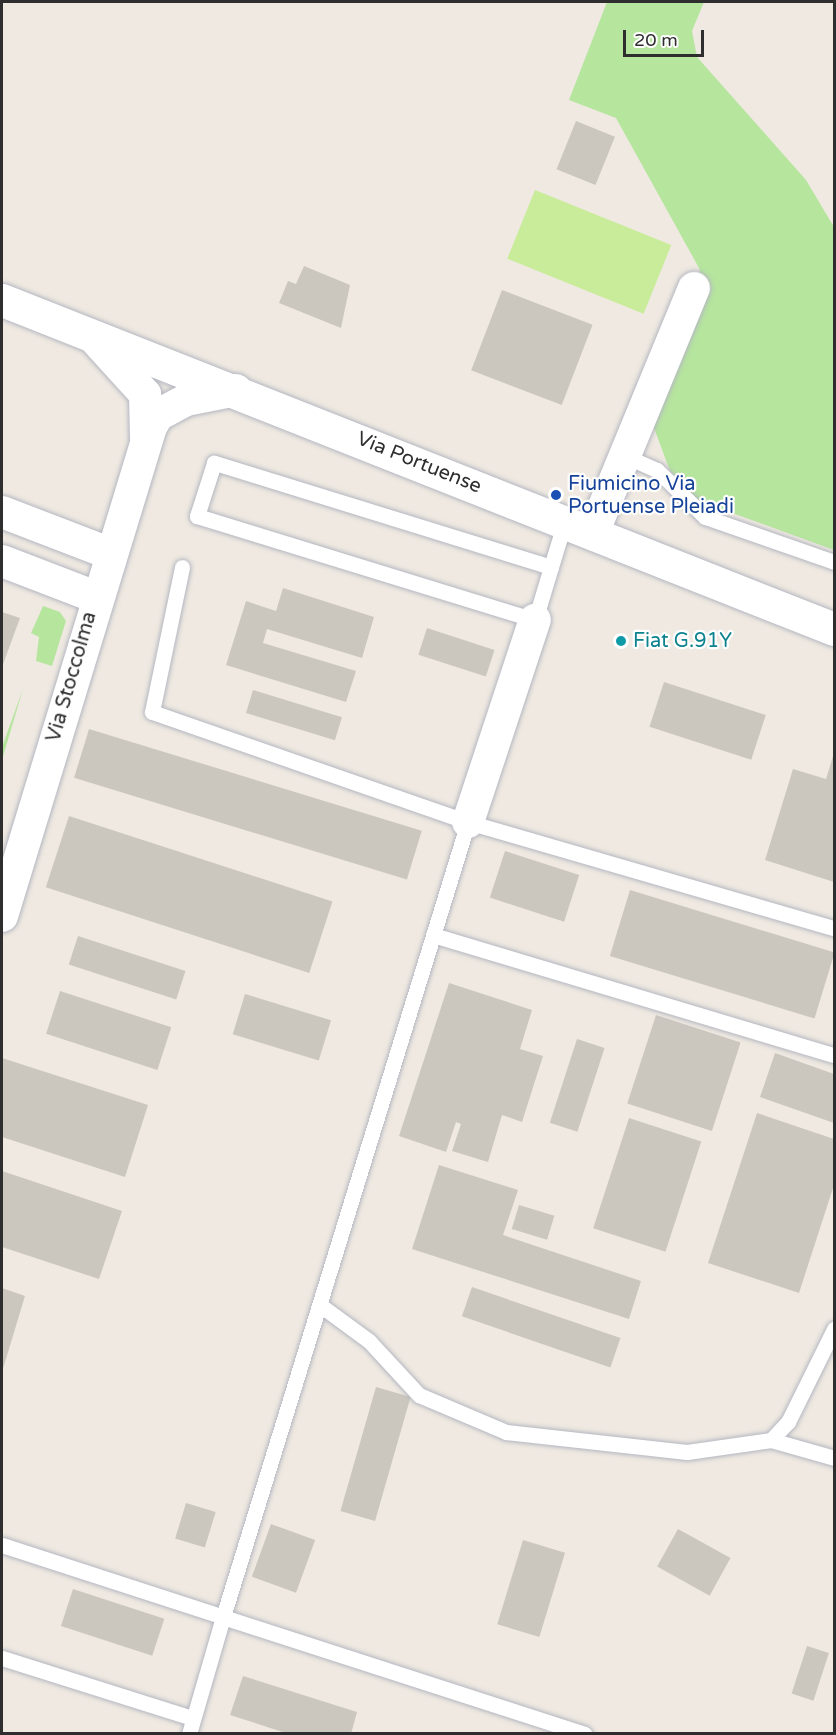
<!DOCTYPE html>
<html>
<head>
<meta charset="utf-8">
<style>
  body { margin:0 }
  #map { position:relative; width:836px; height:1735px; overflow:hidden; background:#efe9e1; font-family:"Varela Round",sans-serif }
  div>[style] { position:absolute }
  .green>* { inset:0; background:#b6e59e }
  .pitch>* { inset:0; background:#c9ec9a; transform-origin:0 0 }
  .building>* { inset:0; background:#cbc7bf; transform-origin:0 0 }
  .roads { filter:drop-shadow(0 0 2px #b4b7c1) drop-shadow(0 0 2px #b4b7c1) }
  .service>* { height:15px; margin:-7.5px; padding:0 7.5px; transform-origin:7.5px; border-radius:7.5px; background:#fff }
  .minor>* { height:32px; margin:-16px; padding:0 16px; transform-origin:16px; border-radius:16px; background:#fff }
  .tertiary>* { height:33px; margin:-16.5px; padding:0 16.5px; transform-origin:16.5px; border-radius:16.5px; background:#fff }
  .dots>* { width:16px; height:16px; translate:-50% -50%; box-sizing:border-box; border:3px solid #fff; border-radius:50% }
  span { translate:-50% -50%; white-space:nowrap; text-align:center; line-height:1.15; -webkit-text-stroke:4.5px #fff; paint-order:stroke }
  .street-label { font-size:20px; color:#2e2e2e }
  .transit-label { font-size:20px; color:#164399 }
  .left { translate:0 -50%; text-align:left }
  .culture-label { font-size:20px; color:#0d838f }
  .frame { position:absolute; inset:0; border:3px solid #2e2e2e; pointer-events:none }
  .scale { position:absolute; left:623px; top:30px; width:81px; height:27px; box-sizing:border-box; border:3px solid #2e2e2e; border-top:0; padding-left:8px; font-size:18px; line-height:21px; white-space:nowrap; color:#2e2e2e; -webkit-text-stroke:4px #fff; paint-order:stroke }
</style>
</head>
<body>
<div id="map">
  <div class="green">
    <div style="clip-path:polygon(607px 2px,704px 2px,692px 31px,697px 57px,806px 180px,834px 227px,834px 550px,699px 501px,670px 471px,654px 428px,704px 296px,699px 268px,616px 118px,569px 100px)"></div>
    <div style="clip-path:polygon(43px 606px,60px 612px,66px 621px,52px 666px,36px 661px,39px 637px,31px 633px)"></div>
    <div style="clip-path:polygon(23px 689px,2px 760px,2px 747px)"></div>
  </div>
  <div class="pitch">
    <div style="left:535px;top:190px;width:147px;height:74px;rotate:22deg"></div>
  </div>
  <div class="building">
    <div style="left:576px;top:121px;width:42px;height:52px;rotate:22deg"></div>
    <div style="clip-path:polygon(304px 266px,350px 285px,341px 328px,279px 303px,288px 281px,296px 284px)"></div>
    <div style="left:502px;top:290px;width:97px;height:86px;rotate:21deg"></div>
    <div style="clip-path:polygon(283px 588px,374px 617px,362px 658px,267px 629px,263px 643px,356px 671px,346px 702px,226px 665px,246px 601px,276px 611px)"></div>
    <div style="clip-path:polygon(2px 612px,20px 618px,2px 667px)"></div>
    <div style="left:427px;top:628px;width:71px;height:28px;rotate:18deg"></div>
    <div style="left:664px;top:682px;width:107px;height:47px;rotate:18deg"></div>
    <div style="left:253px;top:690px;width:93px;height:24px;rotate:17deg"></div>
    <div style="left:89px;top:729px;width:348px;height:51px;rotate:17deg"></div>
    <div style="clip-path:polygon(834px 753px,834px 882px,765px 860px,793px 769px,826px 779px)"></div>
    <div style="left:69px;top:816px;width:277px;height:75px;rotate:18deg"></div>
    <div style="left:505px;top:851px;width:78px;height:49px;rotate:18deg"></div>
    <div style="left:630px;top:890px;width:214px;height:69px;rotate:17deg"></div>
    <div style="left:78px;top:936px;width:113px;height:30px;rotate:18deg"></div>
    <div style="clip-path:polygon(449px 983px,532px 1010px,520px 1049px,543px 1056px,522px 1122px,502px 1115px,488px 1162px,452px 1151px,461px 1124px,456px 1122px,446px 1152px,399px 1136px)"></div>
    <div style="left:60px;top:991px;width:117px;height:45px;rotate:18deg"></div>
    <div style="left:245px;top:994px;width:90px;height:42px;rotate:17deg"></div>
    <div style="left:656px;top:1015px;width:89px;height:93px;rotate:18deg"></div>
    <div style="left:577px;top:1039px;width:29px;height:88px;rotate:18deg"></div>
    <div style="clip-path:polygon(775px 1053px,834px 1074px,834px 1123px,760px 1097px)"></div>
    <div style="clip-path:polygon(2px 1058px,148px 1105px,125px 1177px,2px 1137px)"></div>
    <div style="clip-path:polygon(757px 1113px,834px 1139px,834px 1185px,799px 1293px,708px 1263px)"></div>
    <div style="left:629px;top:1118px;width:76px;height:116px;rotate:18deg"></div>
    <div style="clip-path:polygon(439px 1165px,518px 1190px,503px 1235px,641px 1281px,629px 1319px,412px 1249px)"></div>
    <div style="clip-path:polygon(2px 1171px,122px 1211px,99px 1279px,2px 1247px)"></div>
    <div style="left:519px;top:1205px;width:37px;height:25px;rotate:17deg"></div>
    <div style="left:472px;top:1287px;width:157px;height:31px;rotate:19deg"></div>
    <div style="clip-path:polygon(2px 1288px,25px 1296px,2px 1372px)"></div>
    <div style="left:376px;top:1387px;width:36px;height:129px;rotate:16deg"></div>
    <div style="left:186px;top:1503px;width:31px;height:37px;rotate:17deg"></div>
    <div style="left:271px;top:1524px;width:47px;height:56px;rotate:20deg"></div>
    <div style="left:678px;top:1529px;width:60px;height:43px;rotate:29deg"></div>
    <div style="left:523px;top:1540px;width:44px;height:88px;rotate:17deg"></div>
    <div style="left:73px;top:1589px;width:96px;height:39px;rotate:18deg"></div>
    <div style="left:807px;top:1646px;width:23px;height:50px;rotate:18deg"></div>
    <div style="clip-path:polygon(243px 1676px,357px 1712px,351px 1734px,289px 1734px,230px 1715px)"></div>
  </div>
  <div class="roads">
    <div class="service">
      <div style="left:623px;top:455px;width:37px;rotate:24deg"></div>
      <div style="left:657px;top:470px;width:67px;rotate:44.4deg"></div>
      <div style="left:705px;top:517px;width:137px;rotate:19.2deg"></div>
      <div style="left:182px;top:567px;width:148px;rotate:101.7deg"></div>
      <div style="left:152px;top:712px;width:335px;rotate:19.2deg"></div>
      <div style="left:468px;top:822px;width:381px;rotate:16.2deg"></div>
      <div style="left:551px;top:567px;width:353px;rotate:-162.8deg"></div>
      <div style="left:214px;top:463px;width:56px;rotate:107.8deg"></div>
      <div style="left:197px;top:516px;width:354px;rotate:17.1deg"></div>
      <div style="left:535px;top:620px;width:55px;rotate:-73.2deg"></div>
      <div style="left:551px;top:567px;width:48px;rotate:-73.1deg"></div>
      <div style="left:433px;top:935px;width:419px;rotate:16.7deg"></div>
      <div style="left:320px;top:1305px;width:61px;rotate:36.3deg"></div>
      <div style="left:369px;top:1341px;width:74px;rotate:47.2deg"></div>
      <div style="left:419px;top:1395px;width:95px;rotate:23deg"></div>
      <div style="left:506px;top:1432px;width:182px;rotate:6.3deg"></div>
      <div style="left:687px;top:1452px;width:85px;rotate:-8.1deg"></div>
      <div style="left:771px;top:1440px;width:66px;rotate:15.9deg"></div>
      <div style="left:771px;top:1440px;width:25px;rotate:-47deg"></div>
      <div style="left:788px;top:1422px;width:104px;rotate:-63.7deg"></div>
      <div style="left:2px;top:1545px;width:232px;rotate:18deg"></div>
      <div style="left:223px;top:1617px;width:832px;rotate:-72.87deg"></div>
      <div style="left:2px;top:1658px;width:199px;rotate:17.5deg"></div>
      <div style="left:189px;top:1734px;width:122px;rotate:-73.8deg"></div>
      <div style="left:223px;top:1617px;width:380px;rotate:17.9deg"></div>
    </div>
    <div class="minor">
      <div style="left:94px;top:338px;width:76px;rotate:47.7deg"></div>
      <div style="left:145px;top:394px;width:44px;rotate:88.7deg"></div>
      <div style="left:2px;top:512px;width:115px;rotate:21deg"></div>
      <div style="left:593px;top:533px;width:265px;rotate:-67.6deg"></div>
      <div style="left:2px;top:561px;width:101px;rotate:21deg"></div>
      <div style="left:468px;top:822px;width:213px;rotate:-71.7deg"></div>
      <div style="left:2px;top:916px;width:511px;rotate:-73.05deg"></div>
      <div style="left:151px;top:427px;width:14px;rotate:-60deg"></div>
      <div style="left:158px;top:415px;width:32px;rotate:-28deg"></div>
      <div style="left:186px;top:400px;width:51px;rotate:-11.3deg"></div>
    </div>
    <div class="tertiary">
      <div style="left:2px;top:300px;width:895px;rotate:21.58deg"></div>
    </div>
  </div>
  <div class="dots">
    <div style="left:556px;top:495px;background:#1a4fb4"></div>
    <div style="left:621px;top:641px;background:#0f9aa8"></div>
  </div>
  <div class="street-label">
    <span style="left:419px;top:463px;rotate:22deg">Via Portuense</span>
    <span style="left:72px;top:677px;rotate:-74deg">Via Stoccolma</span>
  </div>
  <div class="transit-label">
    <span class="left" style="left:568px;top:496px">Fiumicino Via<br>Portuense Pleiadi</span>
  </div>
  <div class="culture-label">
    <span class="left" style="left:633px;top:641px">Fiat G.91Y</span>
  </div>
  <div class="frame"></div>
  <div class="scale">20 m</div>
</div>
</body>
</html>
